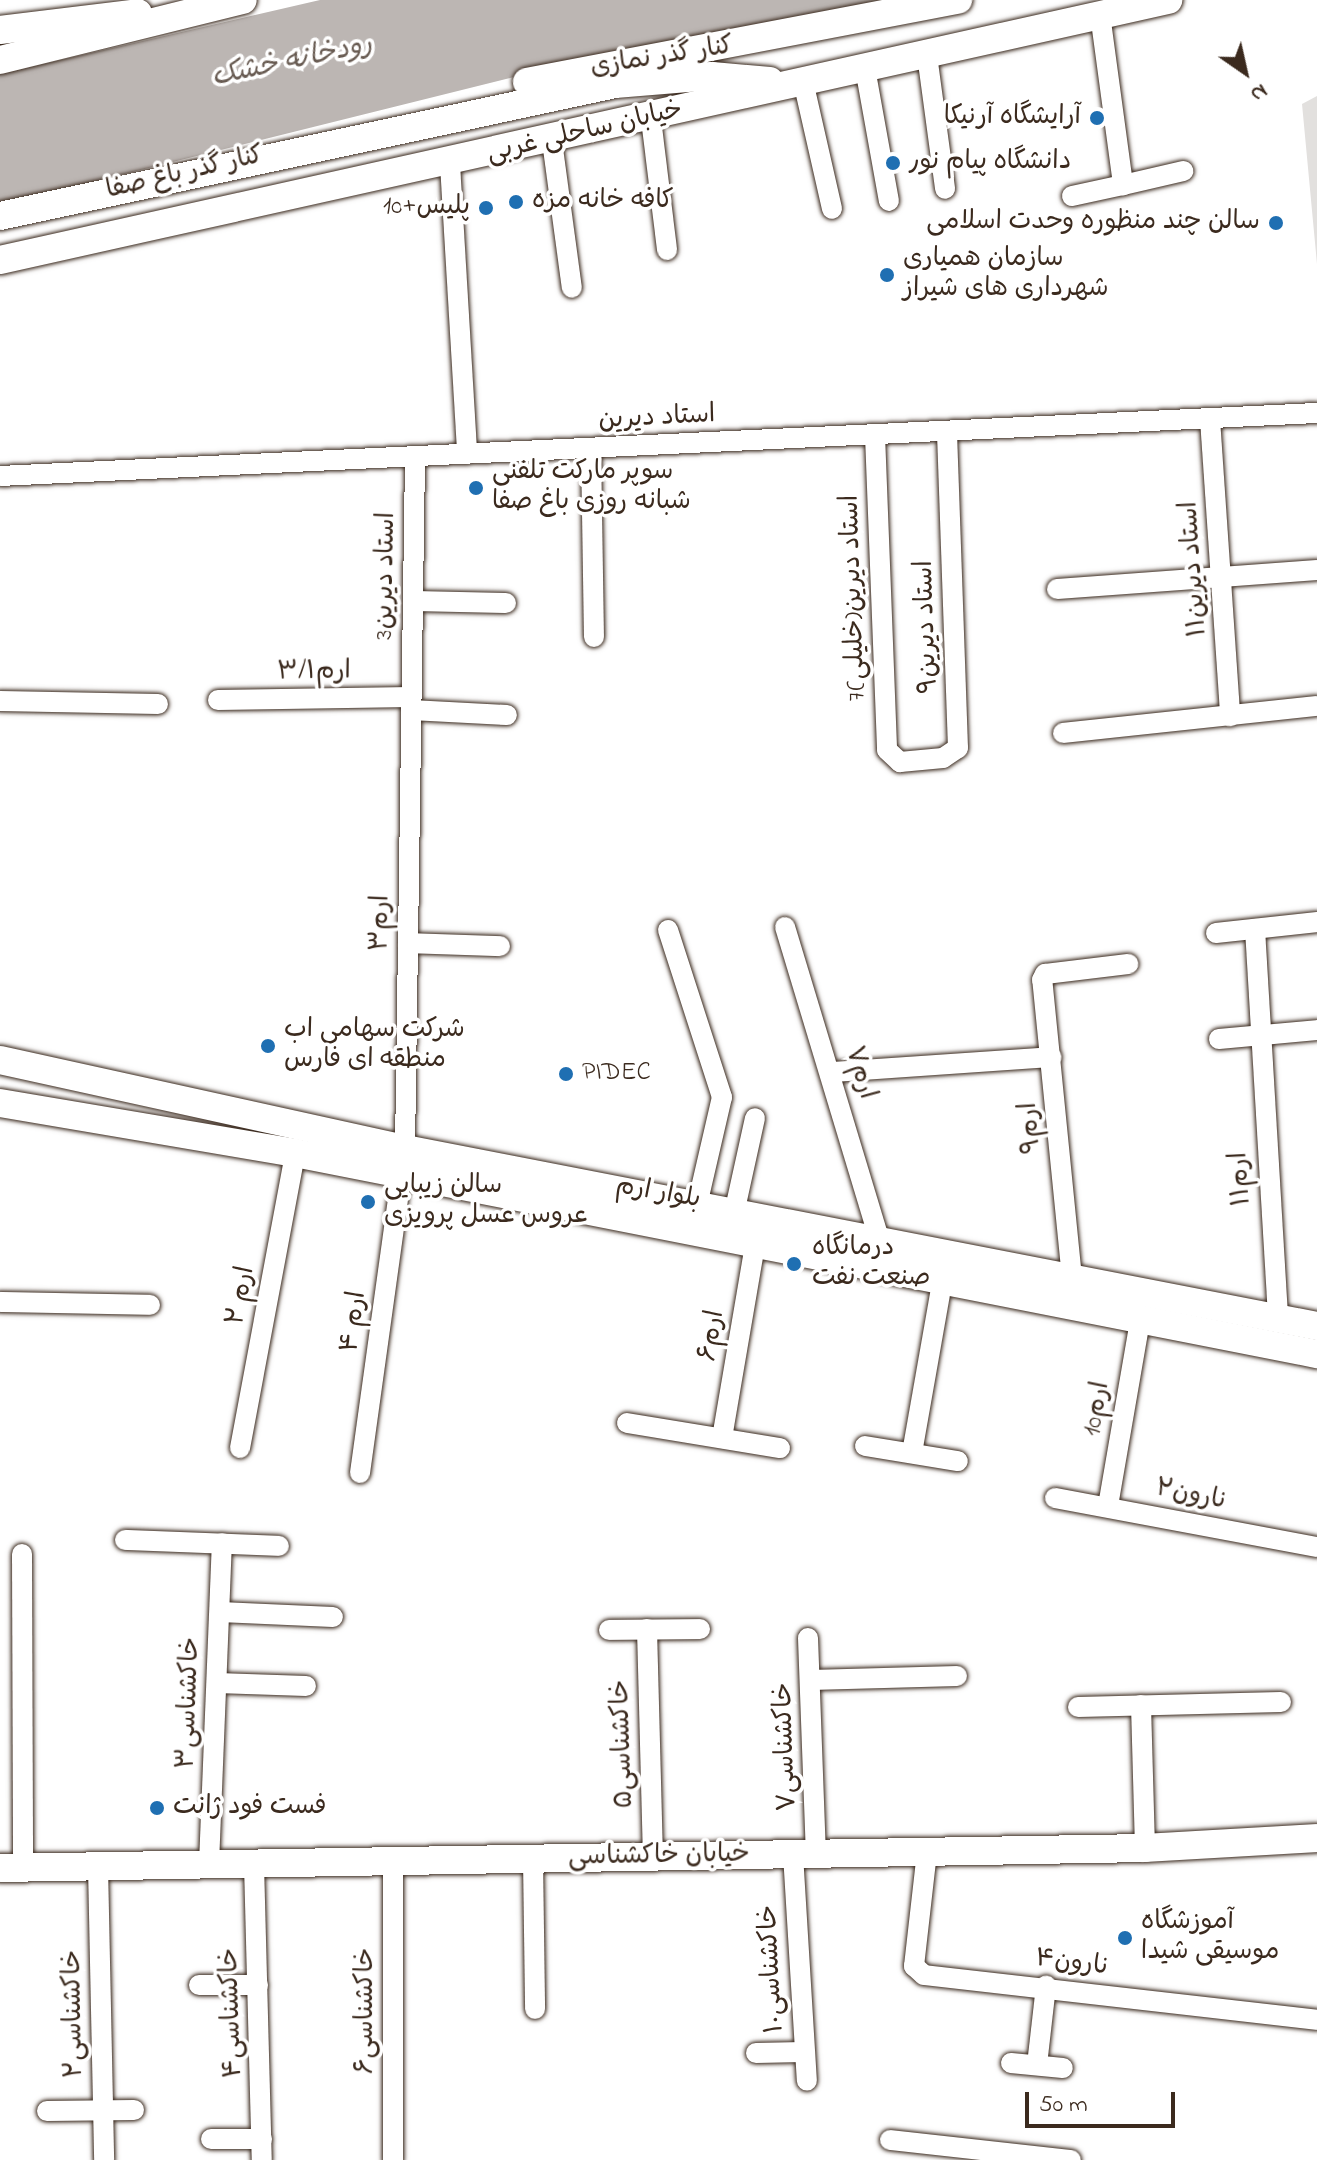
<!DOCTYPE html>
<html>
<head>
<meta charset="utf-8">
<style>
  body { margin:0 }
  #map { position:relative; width:1317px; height:2160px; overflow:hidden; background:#fff; font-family:"Indie Flower","Playpen Sans Arabic",sans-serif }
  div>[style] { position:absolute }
  .green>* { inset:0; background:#e2e0de }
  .water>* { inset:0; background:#bcb6b3 }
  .roads { filter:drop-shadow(0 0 2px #3b2a1e) drop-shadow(0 0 2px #3b2a1e) }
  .street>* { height:20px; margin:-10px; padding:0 10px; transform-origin:10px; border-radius:10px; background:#fff }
  .secondary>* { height:28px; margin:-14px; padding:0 14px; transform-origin:14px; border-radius:14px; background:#fff }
  .dots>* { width:22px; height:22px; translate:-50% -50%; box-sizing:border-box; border:4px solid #fff; border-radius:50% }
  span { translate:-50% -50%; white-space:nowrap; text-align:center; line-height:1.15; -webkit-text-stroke:7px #fff; paint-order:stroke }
  .street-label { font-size:26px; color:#3b2a1e }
  .poi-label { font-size:26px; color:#3b2a1e }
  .right { translate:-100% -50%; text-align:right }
  .left { translate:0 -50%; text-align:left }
  .water-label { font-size:28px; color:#685b52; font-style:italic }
  .north { position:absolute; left:1205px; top:32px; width:80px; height:80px; -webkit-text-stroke:6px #fff; paint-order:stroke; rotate:146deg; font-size:22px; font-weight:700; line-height:32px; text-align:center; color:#3b2a1e }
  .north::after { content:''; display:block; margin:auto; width:28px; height:36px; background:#3b2a1e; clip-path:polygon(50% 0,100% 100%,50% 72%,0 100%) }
  .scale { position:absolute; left:1025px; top:2092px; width:150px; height:36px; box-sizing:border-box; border:4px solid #3b2a1e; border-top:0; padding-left:10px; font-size:24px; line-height:28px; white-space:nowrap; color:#3b2a1e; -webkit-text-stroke:6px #fff; paint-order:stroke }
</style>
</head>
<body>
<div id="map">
  <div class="green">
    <div style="clip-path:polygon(1317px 96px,1317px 264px,1302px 104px)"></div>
  </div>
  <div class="water">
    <div style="clip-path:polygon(320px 0,906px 0,623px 50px,0 205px,0 74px)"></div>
  </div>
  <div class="roads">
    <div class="street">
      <div style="left:1100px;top:14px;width:173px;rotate:82.3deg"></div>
      <div style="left:1123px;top:185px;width:62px;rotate:-13.1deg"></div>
      <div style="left:927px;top:55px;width:135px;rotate:82.3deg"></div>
      <div style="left:865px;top:68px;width:135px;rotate:79.8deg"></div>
      <div style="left:803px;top:81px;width:131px;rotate:77.2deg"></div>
      <div style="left:651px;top:119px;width:132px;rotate:83deg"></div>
      <div style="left:552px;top:141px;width:148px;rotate:82.3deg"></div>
      <div style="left:450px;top:164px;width:290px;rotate:86.6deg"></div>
      <div style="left:1072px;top:196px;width:52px;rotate:-12.2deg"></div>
      <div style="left:1210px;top:419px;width:298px;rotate:86.1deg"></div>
      <div style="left:875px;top:435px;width:315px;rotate:87.8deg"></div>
      <div style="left:887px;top:750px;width:18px;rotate:43deg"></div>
      <div style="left:900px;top:762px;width:43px;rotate:-5.3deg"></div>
      <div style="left:943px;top:758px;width:18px;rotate:-34deg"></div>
      <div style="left:958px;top:748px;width:316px;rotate:-92deg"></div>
      <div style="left:591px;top:448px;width:189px;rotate:89.1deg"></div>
      <div style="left:0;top:476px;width:1319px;rotate:-2.74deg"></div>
      <div style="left:1057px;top:589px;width:261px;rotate:-4.2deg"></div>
      <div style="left:413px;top:601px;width:93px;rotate:1.2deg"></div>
      <div style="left:218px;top:700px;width:193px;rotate:-0.9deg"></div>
      <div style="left:0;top:701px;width:158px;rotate:1.1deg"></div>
      <div style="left:411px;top:710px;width:96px;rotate:3deg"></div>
      <div style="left:1063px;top:733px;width:255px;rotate:-6.1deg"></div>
      <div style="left:785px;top:927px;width:322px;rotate:73.2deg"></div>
      <div style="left:1255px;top:929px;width:390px;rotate:86.6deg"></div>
      <div style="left:668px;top:930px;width:176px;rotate:72.1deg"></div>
      <div style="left:722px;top:1097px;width:107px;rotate:103deg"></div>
      <div style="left:1216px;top:933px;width:102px;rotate:-6.2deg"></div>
      <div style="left:408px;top:943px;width:92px;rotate:1.9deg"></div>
      <div style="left:1219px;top:1039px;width:98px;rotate:-5.2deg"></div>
      <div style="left:832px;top:1072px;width:220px;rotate:-3.9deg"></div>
      <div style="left:405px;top:1149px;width:693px;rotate:-89.17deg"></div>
      <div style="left:735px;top:1209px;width:93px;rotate:-77.6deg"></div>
      <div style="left:1072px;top:1278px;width:300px;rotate:-95.7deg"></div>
      <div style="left:1042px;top:980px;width:7px;rotate:-63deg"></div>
      <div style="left:1045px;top:974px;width:84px;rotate:-6.9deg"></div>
      <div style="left:0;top:1302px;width:150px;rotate:1.1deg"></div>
      <div style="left:627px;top:1423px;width:155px;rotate:9.3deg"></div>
      <div style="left:722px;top:1438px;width:197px;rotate:-80.3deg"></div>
      <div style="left:865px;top:1446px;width:94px;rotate:9.2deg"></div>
      <div style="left:240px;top:1448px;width:300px;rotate:-79.4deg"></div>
      <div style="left:912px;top:1453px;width:174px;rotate:-80deg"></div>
      <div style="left:360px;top:1473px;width:298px;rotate:-82.1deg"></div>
      <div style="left:1055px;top:1498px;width:267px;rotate:10.6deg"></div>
      <div style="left:1108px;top:1506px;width:189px;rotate:-80.2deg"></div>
      <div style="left:125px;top:1540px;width:154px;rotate:2.2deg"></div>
      <div style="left:22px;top:1554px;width:314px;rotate:89.8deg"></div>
      <div style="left:220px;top:1612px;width:113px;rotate:2.5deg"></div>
      <div style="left:647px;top:1629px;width:228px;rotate:88.5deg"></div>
      <div style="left:609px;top:1630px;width:91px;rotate:-0.6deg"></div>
      <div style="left:808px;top:1638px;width:216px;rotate:87.9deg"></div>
      <div style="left:811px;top:1680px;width:146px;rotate:-1.6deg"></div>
      <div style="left:217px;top:1683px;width:89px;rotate:1.9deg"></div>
      <div style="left:1141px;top:1705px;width:143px;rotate:88.4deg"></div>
      <div style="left:1078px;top:1707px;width:203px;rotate:-1.4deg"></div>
      <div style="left:927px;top:1852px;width:115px;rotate:96.5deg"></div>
      <div style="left:914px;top:1966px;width:13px;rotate:42deg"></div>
      <div style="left:924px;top:1975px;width:396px;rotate:6.5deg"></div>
      <div style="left:793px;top:1854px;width:227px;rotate:86.5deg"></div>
      <div style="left:533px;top:1859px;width:150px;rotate:89.2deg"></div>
      <div style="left:209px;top:1864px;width:321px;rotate:-87.7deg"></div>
      <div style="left:254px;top:1864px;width:296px;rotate:88.5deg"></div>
      <div style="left:98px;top:1866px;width:294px;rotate:88.8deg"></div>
      <div style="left:199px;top:1985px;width:59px"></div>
      <div style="left:756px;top:2053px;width:47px;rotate:-1.2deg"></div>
      <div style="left:1011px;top:2063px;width:52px;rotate:5.5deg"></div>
      <div style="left:1037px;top:2065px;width:80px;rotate:-83.5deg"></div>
      <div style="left:47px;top:2111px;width:87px;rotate:-0.7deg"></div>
      <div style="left:211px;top:2139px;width:51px"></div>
      <div style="left:890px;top:2140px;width:182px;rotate:6.3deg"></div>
      <div style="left:393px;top:2160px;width:299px;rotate:-90deg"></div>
    </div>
    <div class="secondary">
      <div style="left:0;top:30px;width:139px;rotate:-7deg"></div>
      <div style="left:0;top:60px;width:250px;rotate:-13.9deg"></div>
      <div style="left:527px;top:82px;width:439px;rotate:-10.8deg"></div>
      <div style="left:0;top:216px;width:629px;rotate:-12.11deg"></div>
      <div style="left:615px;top:84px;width:97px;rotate:-4.7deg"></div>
      <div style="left:712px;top:76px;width:58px;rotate:4.9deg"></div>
      <div style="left:0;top:260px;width:1197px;rotate:-12.55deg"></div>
      <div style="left:0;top:1060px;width:415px;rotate:12.4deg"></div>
      <div style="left:405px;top:1149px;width:929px;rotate:10.98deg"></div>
      <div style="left:0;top:1103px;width:299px;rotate:9.6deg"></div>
      <div style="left:295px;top:1153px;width:1042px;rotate:11.13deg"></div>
      <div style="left:0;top:1868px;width:1145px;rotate:-1deg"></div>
      <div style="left:1145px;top:1848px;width:172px;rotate:-3.3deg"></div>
    </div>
  </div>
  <div class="dots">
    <div style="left:1097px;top:118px;background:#1f6fb2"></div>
    <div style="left:893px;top:163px;background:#1f6fb2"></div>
    <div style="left:516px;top:202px;background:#1f6fb2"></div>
    <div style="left:486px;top:208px;background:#1f6fb2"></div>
    <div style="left:1276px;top:223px;background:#1f6fb2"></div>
    <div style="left:887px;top:275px;background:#1f6fb2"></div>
    <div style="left:476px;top:488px;background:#1f6fb2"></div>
    <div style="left:268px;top:1046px;background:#1f6fb2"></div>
    <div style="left:566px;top:1074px;background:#1f6fb2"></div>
    <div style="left:368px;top:1202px;background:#1f6fb2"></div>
    <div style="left:794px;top:1264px;background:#1f6fb2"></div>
    <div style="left:157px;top:1808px;background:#1f6fb2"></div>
    <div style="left:1125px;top:1938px;background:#1f6fb2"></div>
  </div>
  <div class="street-label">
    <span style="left:662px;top:58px;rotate:-9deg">کنار گذر نمازی</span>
    <span style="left:585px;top:133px;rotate:-13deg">خیابان ساحلی غربی</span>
    <span style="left:185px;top:174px;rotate:-13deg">کنار گذر باغ صفا</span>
    <span style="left:657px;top:419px;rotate:-3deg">استاد دیرین</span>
    <span style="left:1195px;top:569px;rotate:-94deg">استاد دیرین۱۱</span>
    <span style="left:387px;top:576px;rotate:-89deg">3استاد دیرین</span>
    <span style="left:855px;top:598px;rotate:-92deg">7استاد دیرین(خلیلی)</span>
    <span style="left:928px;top:627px;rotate:-92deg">استاد دیرین۹</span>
    <span style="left:314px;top:673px;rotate:-1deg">۳/۱ارم</span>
    <span style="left:382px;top:923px;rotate:-89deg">ارم۳</span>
    <span style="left:859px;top:1073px;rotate:73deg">ارم۷</span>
    <span style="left:1032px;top:1128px;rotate:-95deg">ارم۹</span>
    <span style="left:1242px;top:1179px;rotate:-94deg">ارم۱۱</span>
    <span style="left:658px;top:1194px;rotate:10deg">بلوار ارم</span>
    <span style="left:242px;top:1296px;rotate:-79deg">ارم ۲</span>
    <span style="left:355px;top:1322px;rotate:-82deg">ارم ۴</span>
    <span style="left:713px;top:1336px;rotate:-80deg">ارم۶</span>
    <span style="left:1098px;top:1409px;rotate:-80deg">ارم10</span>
    <span style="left:1191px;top:1496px;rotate:11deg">نارون۲</span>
    <span style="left:190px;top:1703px;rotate:-88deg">خاکشناسی۳</span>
    <span style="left:624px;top:1744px;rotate:-92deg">خاکشناسی۵</span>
    <span style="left:787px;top:1747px;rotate:-92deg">خاکشناسی۷</span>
    <span style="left:659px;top:1857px;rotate:-1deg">خیابان خاکشناسی</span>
    <span style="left:1072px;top:1964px;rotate:7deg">نارون۴</span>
    <span style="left:773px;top:1969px;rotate:-93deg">خاکشناسی۱۰</span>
    <span style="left:367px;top:2011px;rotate:-90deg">خاکشناسی۶</span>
    <span style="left:233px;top:2013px;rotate:-92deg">خاکشناسی۴</span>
    <span style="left:75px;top:2014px;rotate:-91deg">خاکشناسی۲</span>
  </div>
  <div class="poi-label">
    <span class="right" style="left:1081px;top:118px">آرایشگاه آرنیکا</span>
    <span class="left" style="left:909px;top:163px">دانشگاه پیام نور</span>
    <span class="left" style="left:532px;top:202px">کافه خانه مزه</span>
    <span class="right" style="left:470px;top:208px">پلیس+10</span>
    <span class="right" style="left:1260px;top:223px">سالن چند منظوره وحدت اسلامی</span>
    <span class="left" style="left:903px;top:275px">سازمان همیاری<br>شهرداری های شیراز</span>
    <span class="left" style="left:492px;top:488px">سوپر مارکت تلفنی<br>شبانه روزی باغ صفا</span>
    <span class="left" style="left:284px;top:1046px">شرکت سهامی اب<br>منطقه ای فارس</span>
    <span class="left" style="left:582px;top:1074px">PIDEC</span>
    <span class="left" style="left:384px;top:1202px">سالن زیبایی<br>عروس عسل پرويزی</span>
    <span class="left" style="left:812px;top:1264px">درمانگاه<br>صنعت نفت</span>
    <span class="left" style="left:173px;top:1808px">فست فود ژانت</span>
    <span class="left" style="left:1141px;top:1938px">آموزشگاه<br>موسیقی شیدا</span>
  </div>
  <div class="water-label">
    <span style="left:292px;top:62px;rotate:-12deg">رودخانه خشک</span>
  </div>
  <div class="north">N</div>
  <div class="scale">50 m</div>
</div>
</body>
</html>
